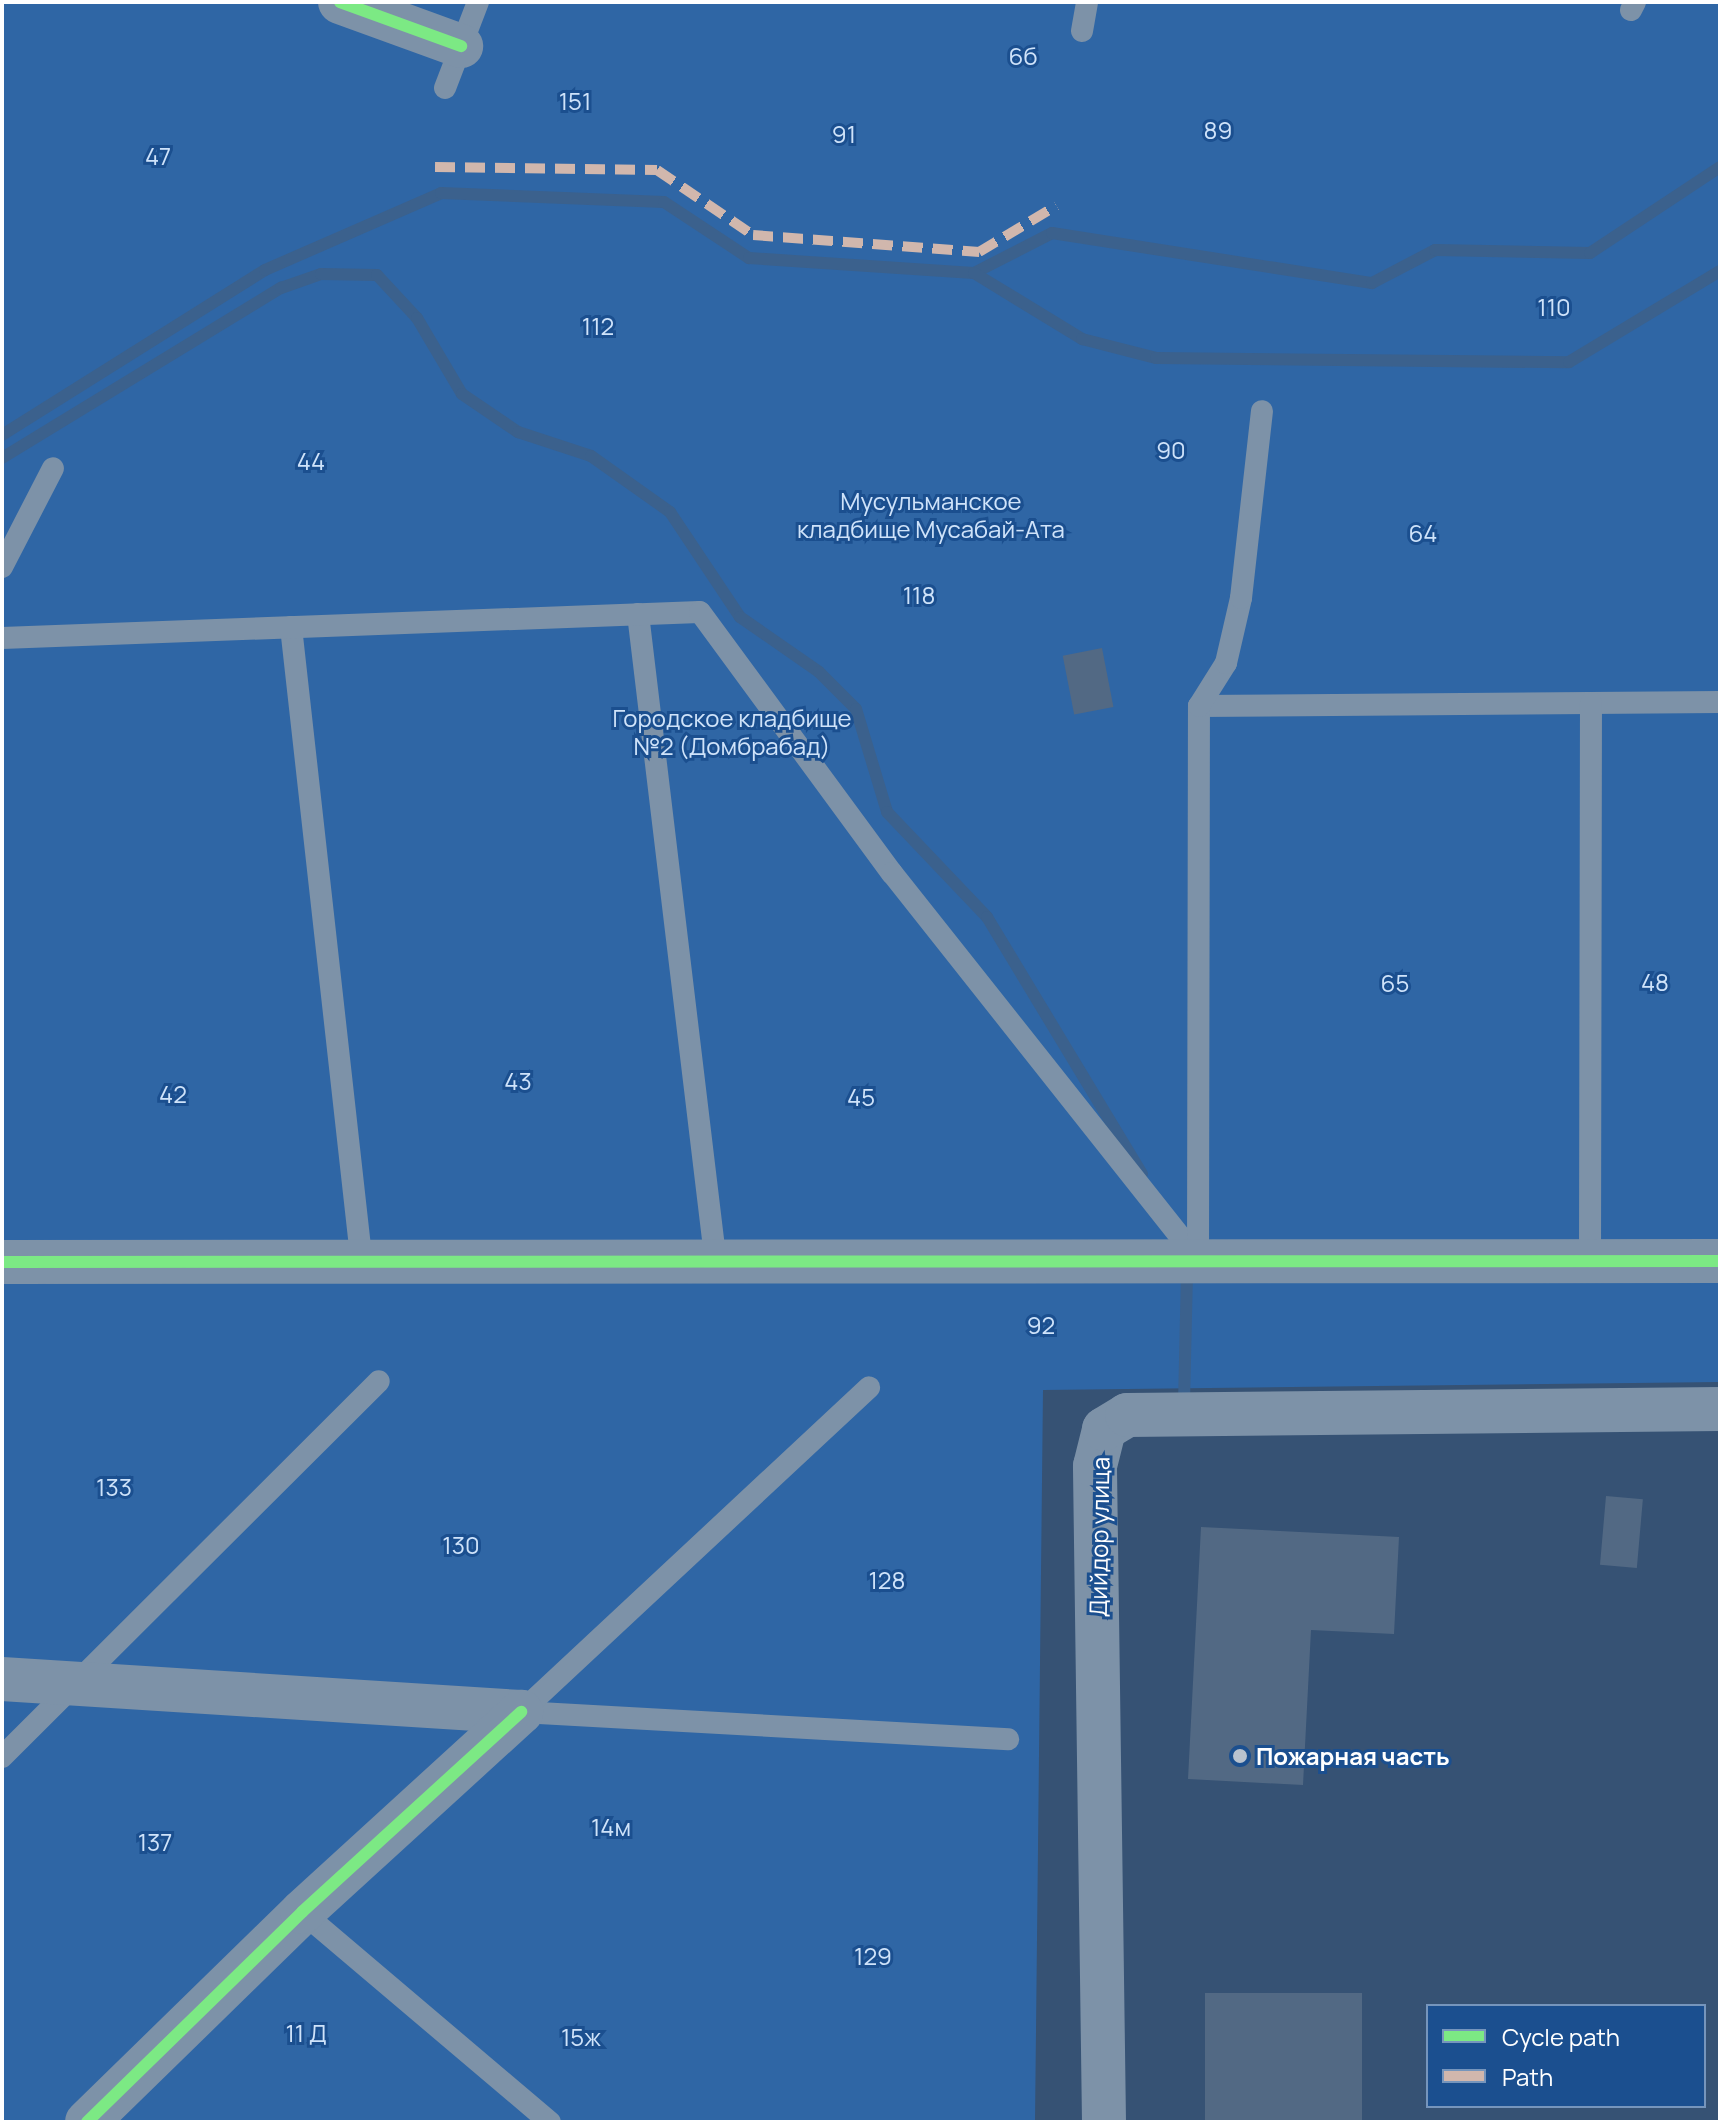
<!DOCTYPE html>
<html>
<head>
<meta charset="utf-8">
<style>
  body { margin:0 }
  #map { position:relative; width:1722px; height:2124px; overflow:hidden; background:#365274; font-family:Manrope,sans-serif }
  div>[style] { position:absolute }
  .green>* { inset:0; background:#2f66a5 }
  .stream>* { height:12px; margin:-6px; padding:0 6px; transform-origin:6px; border-radius:6px; background:#3b618d }
  .building>* { inset:0; background:#526984; transform-origin:0 0 }
  .lane>* { height:22px; margin:-11px; padding:0 11px; transform-origin:11px; border-radius:11px; background:#7d92a8 }
  .street>* { height:44px; margin:-22px; padding:0 22px; transform-origin:22px; border-radius:22px; background:#7d92a8 }
  .quiet>* { height:10px; margin-top:-5px; transform-origin:0; background:repeating-linear-gradient(90deg,#d1b7ad 0 20px,transparent 0 30px) }
  .cycleway>* { height:12px; margin:-6px; padding:0 6px; transform-origin:6px; border-radius:6px; background:#7ce984 }
  .dots>* { width:22px; height:22px; translate:-50% -50%; box-sizing:border-box; border:4px solid #1b4f8f; border-radius:50% }
  span { translate:-50% -50%; white-space:nowrap; text-align:center; line-height:1.15; -webkit-text-stroke:6px #1b4f8f; paint-order:stroke }
  .park-label { font-size:24px; color:#cfe3fa }
  .street-label { font-size:24px; color:#fff }
  .poi-label { font-size:24px; color:#fff; font-weight:700 }
  .left { translate:0 -50%; text-align:left }
  .frame { position:absolute; inset:0; border:4px solid #fff; pointer-events:none }
  .legend { position:absolute; left:1426px; top:2004px; width:280px; height:104px; box-sizing:border-box; background:#1b4f8f; border:2px solid #7695bc; margin:0; padding:10px 14px; list-style:none; font-size:24px; color:#fff }
  .legend li { display:flex; align-items:center; gap:16px; height:40px }
  .legend b { width:40px; border:2px solid #7695bc }
</style>
</head>
<body>
<div id="map">
  <div class="green">
    <div style="clip-path:polygon(2px 2px,1720px 2px,1720px 1382px,1043px 1390px,1035px 2122px,2px 2122px)"></div>
  </div>
  <div class="stream">
    <div style="left:974px;top:273px;width:88px;rotate:-27.1deg"></div>
    <div style="left:1052px;top:233px;width:324px;rotate:8.9deg"></div>
    <div style="left:1372px;top:283px;width:71px;rotate:-27.6deg"></div>
    <div style="left:1435px;top:250px;width:155px;rotate:1.1deg"></div>
    <div style="left:1590px;top:253px;width:156px;rotate:-33.5deg"></div>
    <div style="left:2px;top:435px;width:310px;rotate:-32.1deg"></div>
    <div style="left:265px;top:270px;width:192px;rotate:-23.6deg"></div>
    <div style="left:441px;top:193px;width:223px;rotate:2.3deg"></div>
    <div style="left:664px;top:202px;width:102px;rotate:33.4deg"></div>
    <div style="left:749px;top:258px;width:225px;rotate:3.8deg"></div>
    <div style="left:974px;top:273px;width:127px;rotate:31.4deg"></div>
    <div style="left:1082px;top:339px;width:76px;rotate:14.4deg"></div>
    <div style="left:1156px;top:358px;width:413px;rotate:0.6deg"></div>
    <div style="left:1569px;top:362px;width:176px;rotate:-31.1deg"></div>
    <div style="left:2px;top:458px;width:327px;rotate:-31.4deg"></div>
    <div style="left:281px;top:288px;width:42px;rotate:-19.3deg"></div>
    <div style="left:321px;top:274px;width:56px;rotate:1deg"></div>
    <div style="left:377px;top:275px;width:59px;rotate:47.1deg"></div>
    <div style="left:417px;top:318px;width:88px;rotate:59.4deg"></div>
    <div style="left:462px;top:394px;width:68px;rotate:34.2deg"></div>
    <div style="left:518px;top:432px;width:77px;rotate:18.2deg"></div>
    <div style="left:591px;top:456px;width:97px;rotate:35.3deg"></div>
    <div style="left:670px;top:512px;width:126px;rotate:56.3deg"></div>
    <div style="left:740px;top:617px;width:96px;rotate:34.8deg"></div>
    <div style="left:819px;top:672px;width:52px;rotate:45deg"></div>
    <div style="left:856px;top:709px;width:108px;rotate:73.2deg"></div>
    <div style="left:887px;top:812px;width:145px;rotate:46.4deg"></div>
    <div style="left:987px;top:917px;width:300px;rotate:58.9deg"></div>
    <div style="left:1184px;top:1404px;width:131px;rotate:-88.7deg"></div>
  </div>
  <div class="building">
    <div style="left:1102px;top:648px;width:60px;height:40px;rotate:79deg"></div>
    <div style="left:1606px;top:1496px;width:37px;height:69px;rotate:5deg"></div>
    <div style="clip-path:polygon(1201px 1527px,1399px 1537px,1394px 1634px,1311px 1630px,1303px 1785px,1188px 1779px)"></div>
    <div style="left:1205px;top:1993px;width:157px;height:129px"></div>
  </div>
  <div class="lane">
    <div style="left:1631px;top:10px;width:9px;rotate:-63deg"></div>
    <div style="left:1082px;top:31px;width:29px;rotate:-80deg"></div>
    <div style="left:445px;top:88px;width:92px;rotate:-69deg"></div>
    <div style="left:2px;top:567px;width:111px;rotate:-62.7deg"></div>
    <div style="left:638px;top:614px;width:655px;rotate:83.16deg"></div>
    <div style="left:291px;top:627px;width:642px;rotate:83.65deg"></div>
    <div style="left:2px;top:638px;width:698px;rotate:-2.13deg"></div>
    <div style="left:700px;top:612px;width:324px;rotate:53.7deg"></div>
    <div style="left:892px;top:873px;width:493px;rotate:51.6deg"></div>
    <div style="left:1199px;top:706px;width:521px;rotate:-0.44deg"></div>
    <div style="left:1198px;top:1259px;width:553px;rotate:-89.9deg"></div>
    <div style="left:1199px;top:706px;width:51px;rotate:-57.9deg"></div>
    <div style="left:1226px;top:663px;width:67px;rotate:-77deg"></div>
    <div style="left:1241px;top:598px;width:188px;rotate:-83.6deg"></div>
    <div style="left:1590px;top:1263px;width:560px;rotate:-89.9deg"></div>
    <div style="left:521px;top:1712px;width:488px;rotate:3.2deg"></div>
    <div style="left:521px;top:1712px;width:476px;rotate:-43deg"></div>
    <div style="left:2px;top:1757px;width:532px;rotate:-44.92deg"></div>
    <div style="left:302px;top:1912px;width:325px;rotate:40.3deg"></div>
  </div>
  <div class="street">
    <div style="left:340px;top:2px;width:129px;rotate:20deg"></div>
    <div style="left:2px;top:1262px;width:1718px;rotate:-0.03deg"></div>
    <div style="left:2px;top:1679px;width:520px;rotate:3.64deg"></div>
    <div style="left:87px;top:2122px;width:301px;rotate:-44.3deg"></div>
    <div style="left:302px;top:1912px;width:297px;rotate:-42.4deg"></div>
    <div style="left:1104px;top:2122px;width:656px;rotate:-90.79deg"></div>
    <div style="left:1095px;top:1466px;width:38px;rotate:-76deg"></div>
    <div style="left:1104px;top:1429px;width:27px;rotate:-31deg"></div>
    <div style="left:1127px;top:1415px;width:593px;rotate:-0.58deg"></div>
  </div>
  <div class="quiet">
    <div style="left:435px;top:167px;width:222px;rotate:0.8deg"></div>
    <div style="left:657px;top:170px;width:116px;rotate:34.1deg"></div>
    <div style="left:753px;top:235px;width:227px;rotate:4.3deg"></div>
    <div style="left:979px;top:252px;width:90px;rotate:-30.9deg"></div>
  </div>
  <div class="cycleway">
    <div style="left:340px;top:2px;width:129px;rotate:20deg"></div>
    <div style="left:2px;top:1262px;width:1718px;rotate:-0.03deg"></div>
    <div style="left:87px;top:2122px;width:301px;rotate:-44.3deg"></div>
    <div style="left:302px;top:1912px;width:297px;rotate:-42.4deg"></div>
  </div>
  <div class="dots">
    <div style="left:1240px;top:1756px;background:#b9c2ce"></div>
  </div>
  <div class="park-label">
    <span style="left:1023px;top:56px">6б</span>
    <span style="left:575px;top:101px">151</span>
    <span style="left:1218px;top:130px">89</span>
    <span style="left:844px;top:134px">91</span>
    <span style="left:158px;top:156px">47</span>
    <span style="left:1554px;top:307px">110</span>
    <span style="left:598px;top:326px">112</span>
    <span style="left:1171px;top:450px">90</span>
    <span style="left:311px;top:461px">44</span>
    <span style="left:931px;top:515px">Мусульманское<br>кладбище Мусабай-Ата</span>
    <span style="left:1423px;top:533px">64</span>
    <span style="left:919px;top:595px">118</span>
    <span style="left:732px;top:732px">Городское кладбище<br>№2 (Домбрабад)</span>
    <span style="left:1655px;top:982px">48</span>
    <span style="left:1395px;top:983px">65</span>
    <span style="left:518px;top:1081px">43</span>
    <span style="left:173px;top:1094px">42</span>
    <span style="left:861px;top:1097px">45</span>
    <span style="left:1041px;top:1325px">92</span>
    <span style="left:114px;top:1487px">133</span>
    <span style="left:461px;top:1545px">130</span>
    <span style="left:887px;top:1580px">128</span>
    <span style="left:611px;top:1827px">14м</span>
    <span style="left:155px;top:1842px">137</span>
    <span style="left:873px;top:1956px">129</span>
    <span style="left:306px;top:2033px">11 Д</span>
    <span style="left:581px;top:2037px">15ж</span>
  </div>
  <div class="street-label">
    <span style="left:1099px;top:1537px;rotate:-89deg">Дийдор улица</span>
  </div>
  <div class="poi-label">
    <span class="left" style="left:1256px;top:1756px">Пожарная часть</span>
  </div>
  <div class="frame"></div>
  <ul class="legend">
  <li><b style="height:10px;background:#7ce984"></b>Cycle path</li>
  <li><b style="height:10px;background:#d1b7ad"></b>Path</li>
  </ul>
</div>
</body>
</html>
